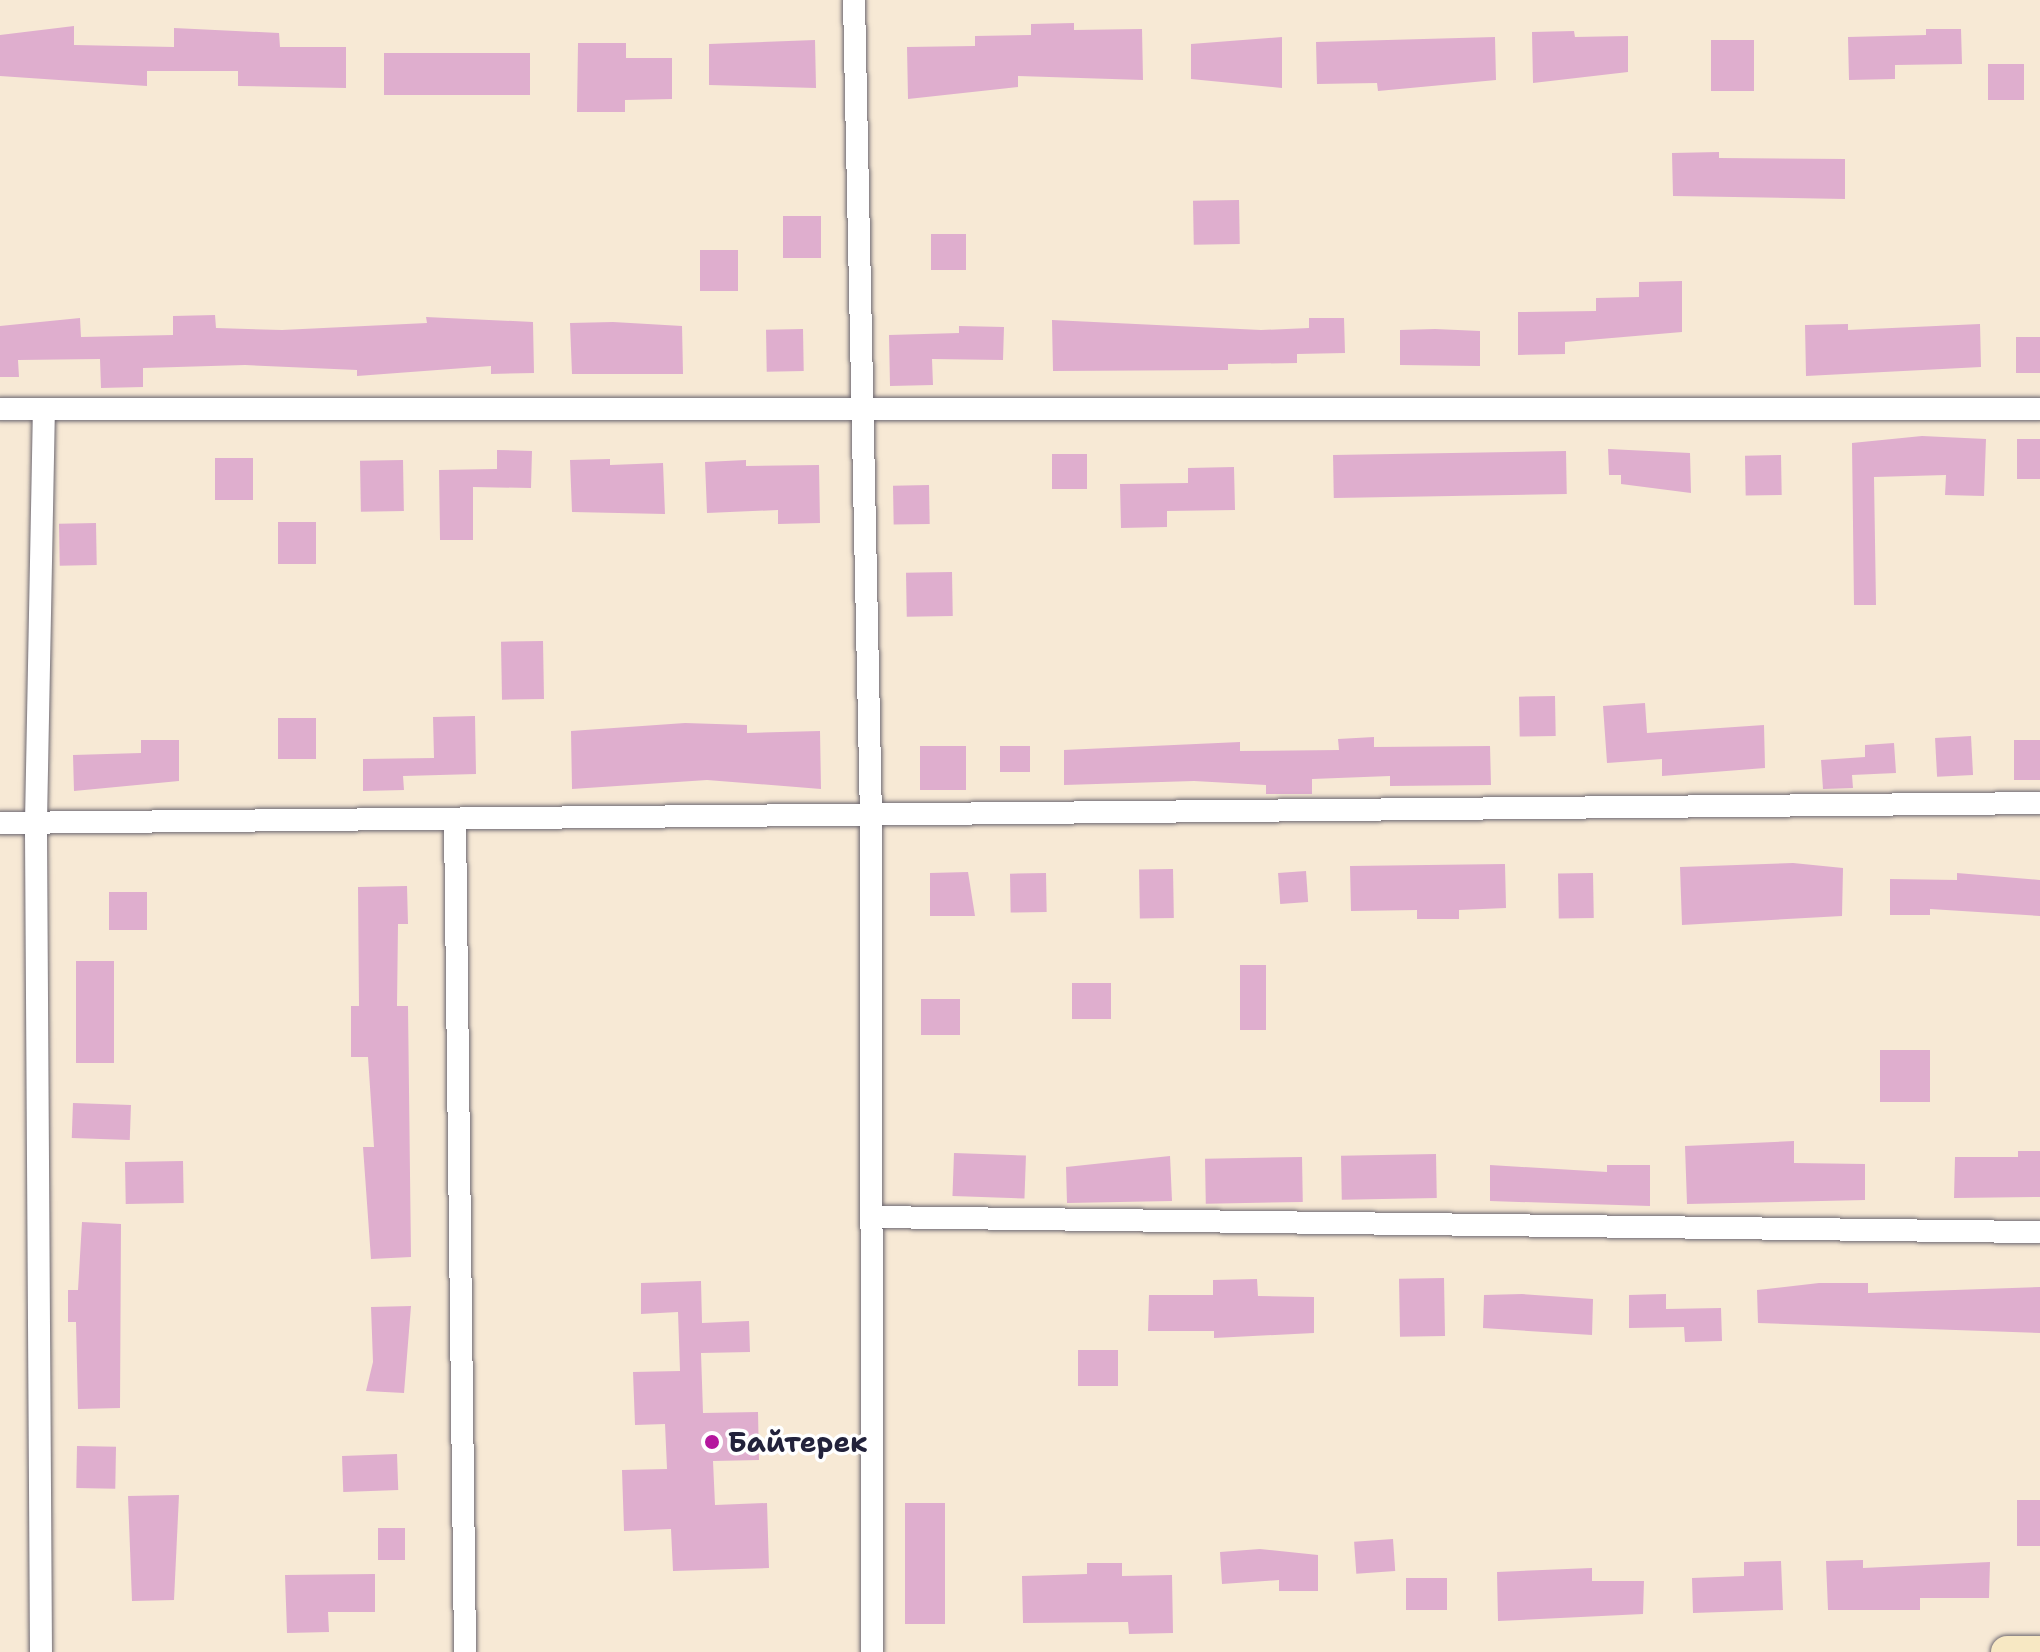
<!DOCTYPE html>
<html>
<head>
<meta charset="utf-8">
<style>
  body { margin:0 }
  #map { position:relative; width:2040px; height:1652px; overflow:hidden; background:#f7e9d5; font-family:"Shantell Sans",sans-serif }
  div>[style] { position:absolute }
  .building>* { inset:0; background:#dfaece; transform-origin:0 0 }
  .roads { filter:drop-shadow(0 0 2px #6d6871) drop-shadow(0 0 2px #6d6871) }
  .street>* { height:22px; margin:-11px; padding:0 11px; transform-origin:11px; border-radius:11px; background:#fff }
  .secondary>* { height:32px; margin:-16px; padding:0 16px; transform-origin:16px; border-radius:16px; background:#f7e8c3 }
  .dots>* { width:22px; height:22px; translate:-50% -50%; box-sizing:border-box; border:4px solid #fff; border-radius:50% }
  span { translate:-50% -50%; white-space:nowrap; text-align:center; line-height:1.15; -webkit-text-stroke:7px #fff; paint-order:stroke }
  .poi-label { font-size:28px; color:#22223b; font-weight:700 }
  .left { translate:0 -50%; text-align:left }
</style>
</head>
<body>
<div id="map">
  <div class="building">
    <div style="clip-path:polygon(1074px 23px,1074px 30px,1142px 29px,1143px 80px,1018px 76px,1018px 87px,908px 99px,907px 47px,975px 46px,975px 36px,1031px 35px,1031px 24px)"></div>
    <div style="clip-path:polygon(74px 26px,74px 45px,174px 47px,174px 28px,279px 33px,280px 47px,346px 47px,346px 88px,238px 86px,238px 71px,147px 71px,147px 86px,0 76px,0 35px)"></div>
    <div style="clip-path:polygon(1926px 29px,1961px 29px,1962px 64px,1895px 65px,1895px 79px,1849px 80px,1848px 37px,1926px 35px)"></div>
    <div style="clip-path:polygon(1574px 31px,1575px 37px,1628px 36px,1628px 72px,1533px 83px,1532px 32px)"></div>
    <div style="clip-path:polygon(1282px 37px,1282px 88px,1191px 79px,1191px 44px)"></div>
    <div style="clip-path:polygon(1495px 37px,1496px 80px,1378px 91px,1377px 83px,1317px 84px,1316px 42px)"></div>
    <div style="clip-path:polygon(815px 40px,816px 88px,709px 85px,709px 44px)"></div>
    <div style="left:1754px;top:40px;width:51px;height:43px;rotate:90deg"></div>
    <div style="clip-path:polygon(578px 43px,626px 43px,626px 58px,672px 58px,672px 99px,625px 100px,625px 112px,577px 112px)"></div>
    <div style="left:384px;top:53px;width:146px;height:42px"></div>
    <div style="left:2024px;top:64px;width:36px;height:36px;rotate:90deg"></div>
    <div style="clip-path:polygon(1719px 152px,1719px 158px,1845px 159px,1845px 199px,1673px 196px,1672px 153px)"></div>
    <div style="left:1239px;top:200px;width:44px;height:46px;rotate:89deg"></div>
    <div style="left:783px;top:216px;width:38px;height:42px"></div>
    <div style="left:931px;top:234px;width:35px;height:36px"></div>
    <div style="left:700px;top:250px;width:38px;height:41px"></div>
    <div style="clip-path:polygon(1682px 281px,1682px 332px,1565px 342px,1565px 354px,1518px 355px,1518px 312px,1596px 311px,1596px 298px,1639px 297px,1639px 282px)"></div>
    <div style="clip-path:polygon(215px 315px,216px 328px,282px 330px,427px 323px,426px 317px,533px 322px,534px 373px,491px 374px,491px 366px,357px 376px,357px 370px,245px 365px,143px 368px,143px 387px,101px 388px,100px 359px,18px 360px,19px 377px,0 377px,0 326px,80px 318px,81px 337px,173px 335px,173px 316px)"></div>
    <div style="clip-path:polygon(1309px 318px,1344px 318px,1345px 353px,1297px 354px,1297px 363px,1228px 364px,1228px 370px,1053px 371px,1052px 320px,1261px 330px,1309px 328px)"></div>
    <div style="clip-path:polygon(613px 322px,682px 326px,683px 374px,572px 374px,570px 323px)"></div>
    <div style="clip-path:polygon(1848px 324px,1848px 330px,1980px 324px,1981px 367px,1806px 376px,1805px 325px)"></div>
    <div style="clip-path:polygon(959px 326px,1004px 327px,1003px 360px,932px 359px,933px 385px,890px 386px,889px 335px,959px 333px)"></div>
    <div style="left:803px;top:329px;width:42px;height:37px;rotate:89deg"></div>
    <div style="clip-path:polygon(1435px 329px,1480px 331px,1480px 366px,1400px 365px,1400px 330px)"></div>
    <div style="left:2040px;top:337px;width:36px;height:24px;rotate:90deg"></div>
    <div style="clip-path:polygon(1922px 436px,1986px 439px,1984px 496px,1945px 495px,1946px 475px,1874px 477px,1876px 605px,1854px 605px,1852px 443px)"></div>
    <div style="left:2017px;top:439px;width:23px;height:40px"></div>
    <div style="clip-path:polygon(1608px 449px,1690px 453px,1691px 493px,1621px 484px,1621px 475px,1609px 475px)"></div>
    <div style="clip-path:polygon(497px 450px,532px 451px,531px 488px,473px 487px,473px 540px,440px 540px,439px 470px,497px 469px)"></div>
    <div style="left:1566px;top:451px;width:43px;height:233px;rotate:89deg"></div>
    <div style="left:1052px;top:454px;width:35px;height:35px"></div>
    <div style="left:1781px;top:455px;width:40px;height:36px;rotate:89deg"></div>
    <div style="left:215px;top:458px;width:38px;height:42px"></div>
    <div style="clip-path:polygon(610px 459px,610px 465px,663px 463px,665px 514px,572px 512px,570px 460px)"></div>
    <div style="left:403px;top:460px;width:51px;height:43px;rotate:89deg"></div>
    <div style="clip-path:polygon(746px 460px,746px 466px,819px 465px,820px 523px,778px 524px,778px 510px,707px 513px,705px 462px)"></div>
    <div style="clip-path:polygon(1234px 467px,1235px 510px,1167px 511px,1167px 527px,1121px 528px,1120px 484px,1188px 483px,1188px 468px)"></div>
    <div style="left:929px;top:485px;width:39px;height:36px;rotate:89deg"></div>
    <div style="left:316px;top:522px;width:42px;height:38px;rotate:90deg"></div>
    <div style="left:96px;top:523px;width:42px;height:37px;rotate:89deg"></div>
    <div style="left:952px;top:572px;width:44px;height:46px;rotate:89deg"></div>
    <div style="left:543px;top:641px;width:58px;height:42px;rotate:89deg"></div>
    <div style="left:1555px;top:696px;width:40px;height:36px;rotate:89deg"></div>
    <div style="clip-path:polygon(1645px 703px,1647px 733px,1764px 725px,1765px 768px,1662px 776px,1662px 759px,1607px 763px,1603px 706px)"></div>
    <div style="clip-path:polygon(475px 716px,476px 774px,403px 776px,404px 790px,363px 791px,363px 759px,434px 758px,433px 717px)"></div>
    <div style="left:278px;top:718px;width:38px;height:41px"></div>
    <div style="clip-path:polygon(685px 723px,747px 725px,747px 733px,820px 731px,821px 789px,707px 780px,572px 789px,571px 731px)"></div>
    <div style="left:1971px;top:736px;width:39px;height:36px;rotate:87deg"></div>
    <div style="clip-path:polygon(1374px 737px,1374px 747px,1490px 746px,1491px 785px,1390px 786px,1390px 776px,1312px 779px,1312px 794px,1266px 794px,1266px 785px,1194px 781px,1064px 785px,1064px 750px,1240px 742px,1240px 751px,1339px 750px,1338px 739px)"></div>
    <div style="clip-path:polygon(141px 740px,179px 740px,179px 781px,74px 791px,73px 755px,141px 753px)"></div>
    <div style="left:2040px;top:740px;width:40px;height:26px;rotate:90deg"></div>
    <div style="clip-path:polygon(1894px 743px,1896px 773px,1852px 775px,1853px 788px,1823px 789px,1821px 760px,1865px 757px,1865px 745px)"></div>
    <div style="left:920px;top:746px;width:46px;height:44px"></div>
    <div style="left:1000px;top:746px;width:30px;height:26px"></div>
    <div style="clip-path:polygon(1793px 863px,1843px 868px,1842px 916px,1682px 925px,1680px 867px)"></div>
    <div style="clip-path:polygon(1505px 864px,1506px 908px,1459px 910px,1459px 919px,1417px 919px,1417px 910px,1351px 911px,1350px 866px)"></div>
    <div style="left:1173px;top:869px;width:49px;height:34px;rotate:89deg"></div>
    <div style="left:1306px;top:871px;width:31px;height:28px;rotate:86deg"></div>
    <div style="clip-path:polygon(968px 872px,975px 916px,930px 916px,930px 873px)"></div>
    <div style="left:1046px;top:873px;width:39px;height:36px;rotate:89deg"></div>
    <div style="left:1593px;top:873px;width:45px;height:35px;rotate:89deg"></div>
    <div style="clip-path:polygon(1957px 873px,2040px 880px,2040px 916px,1930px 909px,1930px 915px,1890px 915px,1890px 879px,1957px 880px)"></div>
    <div style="clip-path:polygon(407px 886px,408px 924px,398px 924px,397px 1006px,408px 1006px,411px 1257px,371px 1259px,363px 1147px,374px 1147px,368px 1057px,351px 1057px,351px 1006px,359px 1006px,358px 887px)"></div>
    <div style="left:109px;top:892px;width:38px;height:38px"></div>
    <div style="left:76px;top:961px;width:38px;height:102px"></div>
    <div style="left:1240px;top:965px;width:26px;height:65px"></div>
    <div style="left:1072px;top:983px;width:39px;height:36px"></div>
    <div style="left:921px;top:999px;width:39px;height:36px"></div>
    <div style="left:1880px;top:1050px;width:50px;height:52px"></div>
    <div style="left:73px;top:1103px;width:58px;height:35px;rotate:2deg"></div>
    <div style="clip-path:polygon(1794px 1141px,1794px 1163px,1865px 1164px,1865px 1200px,1687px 1204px,1685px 1146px)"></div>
    <div style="clip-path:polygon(2018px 1151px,2040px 1151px,2040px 1197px,1954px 1198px,1955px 1157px,2018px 1157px)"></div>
    <div style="left:954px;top:1153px;width:72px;height:43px;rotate:2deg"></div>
    <div style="left:1436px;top:1154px;width:44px;height:95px;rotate:89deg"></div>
    <div style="clip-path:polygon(1170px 1156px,1172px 1201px,1067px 1203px,1066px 1167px)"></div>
    <div style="left:1302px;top:1157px;width:45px;height:97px;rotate:89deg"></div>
    <div style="left:183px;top:1161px;width:42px;height:58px;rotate:89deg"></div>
    <div style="clip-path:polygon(1490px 1165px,1607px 1172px,1607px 1165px,1650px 1165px,1650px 1206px,1490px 1201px)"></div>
    <div style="clip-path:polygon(82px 1222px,121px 1224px,120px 1408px,78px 1409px,76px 1322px,68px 1322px,68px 1290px,78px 1290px)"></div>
    <div style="left:1444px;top:1278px;width:58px;height:45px;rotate:89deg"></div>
    <div style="clip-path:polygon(1257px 1279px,1258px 1296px,1314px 1297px,1314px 1333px,1214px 1338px,1214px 1331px,1148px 1331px,1149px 1295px,1213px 1295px,1213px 1280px)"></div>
    <div style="clip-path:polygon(701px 1281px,702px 1323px,749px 1321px,750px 1352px,701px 1353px,703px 1413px,758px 1412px,759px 1460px,713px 1461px,715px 1505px,767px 1503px,769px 1568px,673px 1571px,671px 1529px,624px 1531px,622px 1470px,667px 1469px,665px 1424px,635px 1425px,633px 1372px,680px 1371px,678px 1312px,641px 1314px,641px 1283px)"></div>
    <div style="clip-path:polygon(1819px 1283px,1868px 1283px,1868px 1293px,2040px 1287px,2040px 1333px,1758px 1323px,1757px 1290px)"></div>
    <div style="clip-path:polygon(1522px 1294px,1593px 1299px,1592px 1335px,1483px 1328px,1484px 1295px)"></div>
    <div style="clip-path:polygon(1666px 1294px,1666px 1309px,1721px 1308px,1722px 1341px,1685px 1342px,1684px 1327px,1629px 1328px,1629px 1295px)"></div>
    <div style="clip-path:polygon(411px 1306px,404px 1393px,366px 1391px,373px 1362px,371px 1307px)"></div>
    <div style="left:1078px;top:1350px;width:40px;height:36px"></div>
    <div style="left:77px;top:1446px;width:39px;height:42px;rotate:1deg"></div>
    <div style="left:397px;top:1454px;width:36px;height:55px;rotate:88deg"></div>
    <div style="clip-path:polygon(179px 1495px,174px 1600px,132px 1601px,128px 1496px)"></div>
    <div style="left:2040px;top:1500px;width:46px;height:23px;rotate:90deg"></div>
    <div style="left:905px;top:1503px;width:40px;height:121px"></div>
    <div style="left:405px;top:1528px;width:32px;height:27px;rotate:90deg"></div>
    <div style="left:1393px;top:1539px;width:32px;height:39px;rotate:86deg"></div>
    <div style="clip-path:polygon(1260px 1549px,1318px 1555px,1318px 1591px,1279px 1591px,1279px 1580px,1222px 1584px,1220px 1552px)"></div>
    <div style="clip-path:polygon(1863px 1560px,1863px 1568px,1990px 1562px,1989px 1598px,1920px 1598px,1920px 1610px,1828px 1610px,1826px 1561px)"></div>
    <div style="clip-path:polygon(1781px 1561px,1783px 1610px,1693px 1613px,1692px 1578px,1744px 1576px,1744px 1562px)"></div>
    <div style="clip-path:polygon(1087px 1563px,1122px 1563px,1122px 1576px,1172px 1575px,1173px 1633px,1129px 1634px,1128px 1622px,1023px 1623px,1022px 1576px,1087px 1574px)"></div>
    <div style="clip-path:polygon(1592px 1568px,1592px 1581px,1644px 1581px,1643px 1614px,1498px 1621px,1497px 1572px)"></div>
    <div style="clip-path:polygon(375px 1574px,375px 1612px,328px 1612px,329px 1632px,287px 1633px,285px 1575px)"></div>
    <div style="left:1447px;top:1578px;width:32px;height:41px;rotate:90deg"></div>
  </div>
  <div class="roads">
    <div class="street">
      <div style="left:854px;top:0;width:817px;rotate:88.81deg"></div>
      <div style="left:871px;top:817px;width:835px;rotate:89.93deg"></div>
      <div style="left:0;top:409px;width:2040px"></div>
      <div style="left:455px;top:820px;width:832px;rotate:89.31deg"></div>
      <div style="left:0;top:823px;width:2040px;rotate:-0.56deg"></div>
      <div style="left:871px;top:1217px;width:1169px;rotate:0.74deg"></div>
      <div style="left:41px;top:1652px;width:830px;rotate:-90.35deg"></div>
      <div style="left:36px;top:822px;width:413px;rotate:-88.9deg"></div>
    </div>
    <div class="secondary">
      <div style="left:2007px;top:1652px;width:33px"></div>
    </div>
  </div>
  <div class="dots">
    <div style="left:712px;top:1442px;background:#b5179e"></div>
  </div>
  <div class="poi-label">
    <span class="left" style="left:728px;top:1442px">Байтерек</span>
  </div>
</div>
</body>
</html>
